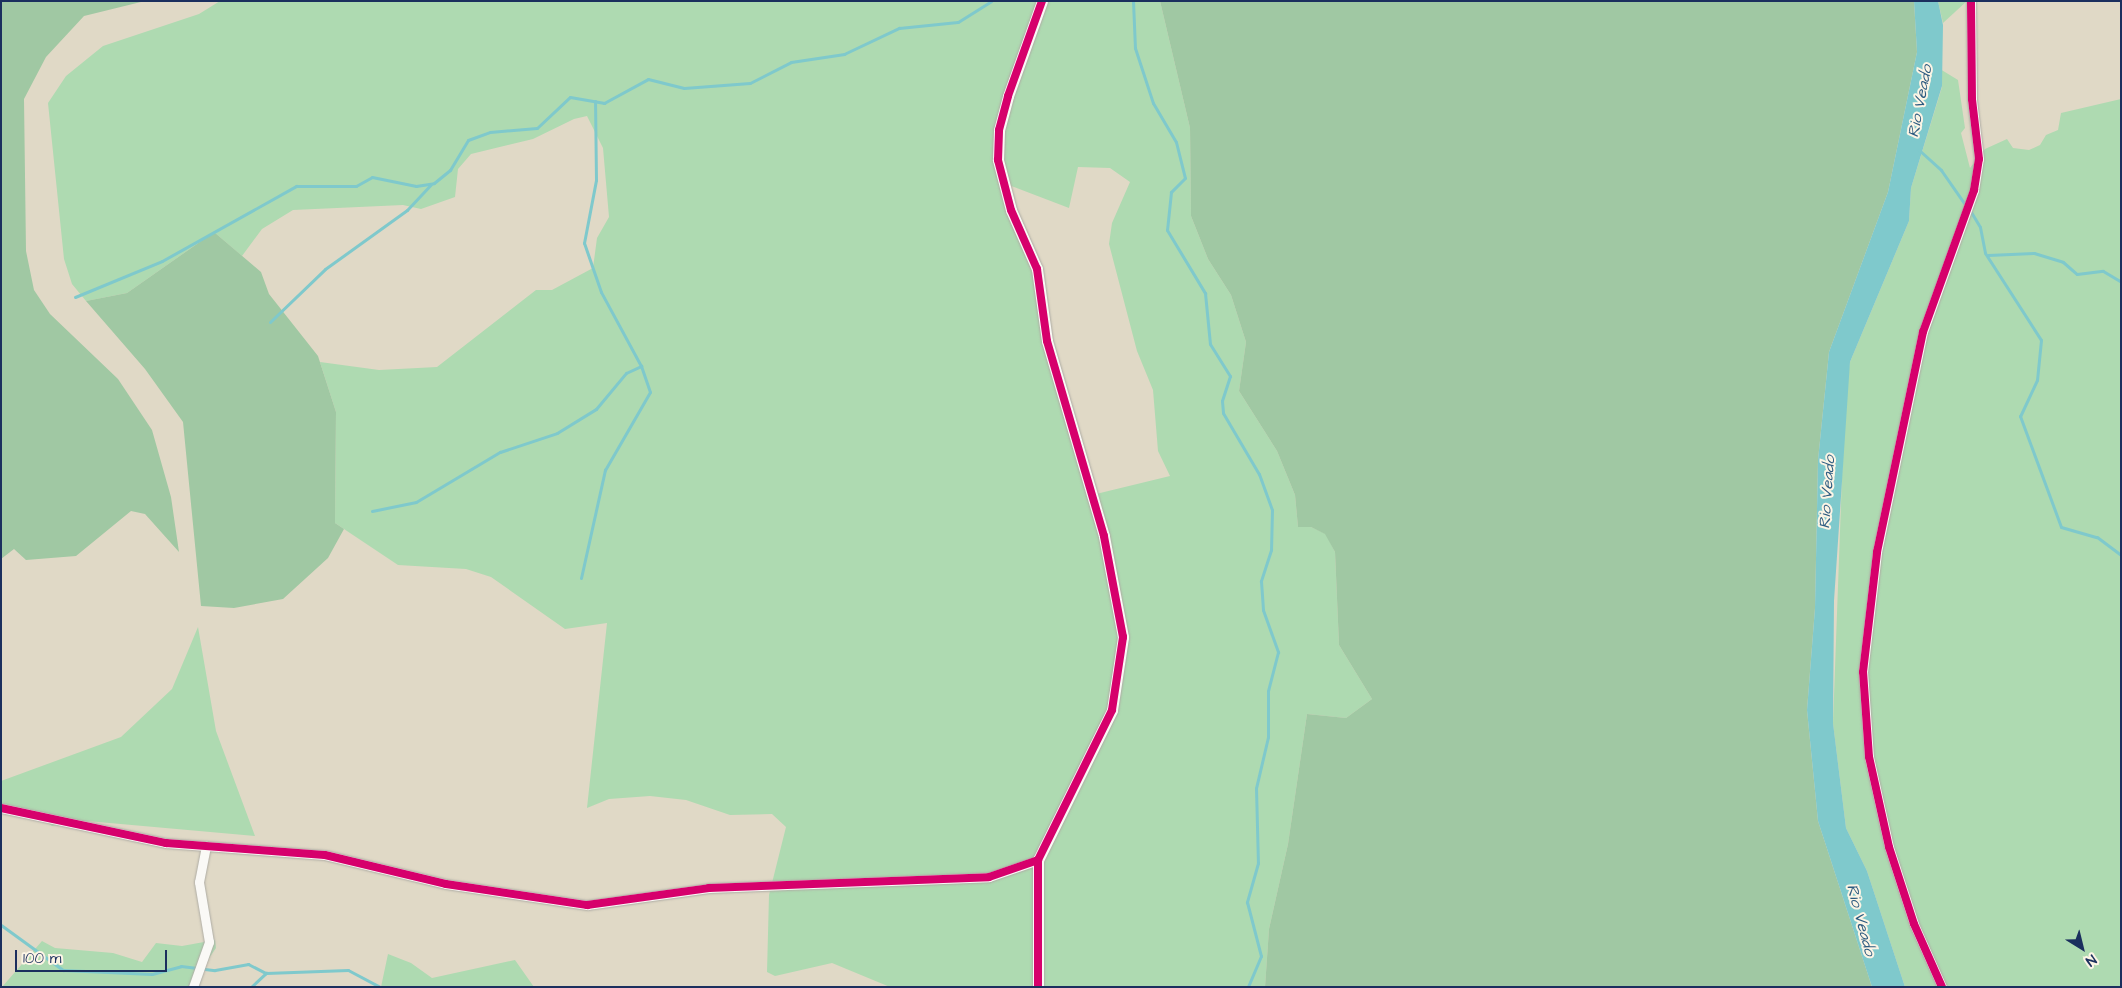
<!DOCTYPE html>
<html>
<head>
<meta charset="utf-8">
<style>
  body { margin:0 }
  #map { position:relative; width:2122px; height:988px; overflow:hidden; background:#e0d9c6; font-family:"Architects Daughter",sans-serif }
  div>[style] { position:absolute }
  .green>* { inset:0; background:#aedab1 }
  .forest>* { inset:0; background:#a0c8a3 }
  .water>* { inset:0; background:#7fc9cc }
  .stream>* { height:3px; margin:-1.5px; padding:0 1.5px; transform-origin:1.5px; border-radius:1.5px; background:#7fc9cc }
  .roads { filter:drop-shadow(0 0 1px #aeaca4) drop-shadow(0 0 1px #aeaca4) }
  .minor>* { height:9px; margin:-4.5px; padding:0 4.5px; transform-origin:4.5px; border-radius:4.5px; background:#faf9f6 }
  .tertiary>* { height:11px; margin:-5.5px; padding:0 5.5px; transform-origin:5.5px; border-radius:5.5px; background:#faf9f6 }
  .cycleway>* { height:8px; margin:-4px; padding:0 4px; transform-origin:4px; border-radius:4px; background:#d6006c }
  span { translate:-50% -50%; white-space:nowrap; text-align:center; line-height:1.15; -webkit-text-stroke:4px #fcf5e5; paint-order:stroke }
  .water-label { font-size:16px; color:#2d5b80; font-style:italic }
  .frame { position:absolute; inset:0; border:2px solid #1b2f5e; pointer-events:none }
  .north { position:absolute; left:2057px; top:923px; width:50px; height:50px; -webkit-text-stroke:4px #fcf5e5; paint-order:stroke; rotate:144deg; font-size:14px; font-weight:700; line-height:20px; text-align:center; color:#1b2f5e }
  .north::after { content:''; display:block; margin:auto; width:18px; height:22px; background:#1b2f5e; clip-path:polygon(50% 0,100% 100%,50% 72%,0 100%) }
  .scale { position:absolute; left:15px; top:950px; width:152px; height:22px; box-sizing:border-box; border:2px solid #1b2f5e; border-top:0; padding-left:6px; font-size:15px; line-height:18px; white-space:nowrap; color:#1b2f5e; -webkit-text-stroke:4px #fcf5e5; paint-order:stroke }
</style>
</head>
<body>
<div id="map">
  <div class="green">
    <div style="clip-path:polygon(evenodd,220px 1px,1160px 1px,1190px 128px,1191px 216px,1208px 259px,1231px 295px,1246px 342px,1239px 391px,1277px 451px,1295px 495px,1298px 527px,1311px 527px,1326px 534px,1335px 552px,1339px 645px,1372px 699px,1346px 718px,1307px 714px,1288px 844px,1269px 929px,1265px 987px,890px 987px,832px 963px,775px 976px,767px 972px,769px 895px,786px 827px,772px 814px,730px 815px,686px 800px,650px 796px,609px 799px,587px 808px,607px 623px,565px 629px,491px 577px,466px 569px,398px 565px,335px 523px,336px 412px,320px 362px,379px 370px,437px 367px,536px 290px,552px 290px,593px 268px,597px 238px,609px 217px,603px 148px,587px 116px,574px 119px,533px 139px,471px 154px,458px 169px,455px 197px,421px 209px,403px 205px,293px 210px,262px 229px,242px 256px,214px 232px,127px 293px,86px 301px,72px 284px,64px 259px,48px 103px,66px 76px,103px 46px,199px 14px,220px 1px,1078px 167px,1110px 168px,1130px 182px,1112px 223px,1109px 244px,1137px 351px,1153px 390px,1158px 451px,1170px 476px,1096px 494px,1045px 335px,1030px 252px,1001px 182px,1069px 208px,1078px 167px)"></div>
    <div style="clip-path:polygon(1938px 1px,1967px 1px,1943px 23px)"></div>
    <div style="clip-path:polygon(1940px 69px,1958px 80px,1965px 128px,1961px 133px,1970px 168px,1985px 149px,2007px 139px,2013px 148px,2029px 150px,2040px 145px,2046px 135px,2058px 130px,2061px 113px,2121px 99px,2121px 987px,1905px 987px,1867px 871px,1846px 828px,1833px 723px,1845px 394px,1850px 362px,1909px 221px,1911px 188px,1942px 87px)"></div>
    <div style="clip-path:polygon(198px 627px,216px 731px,255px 836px,87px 821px,52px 826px,43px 819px,1px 807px,1px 781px,121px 737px,172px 689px)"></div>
    <div style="clip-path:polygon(215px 940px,216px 948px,189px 987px,2px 987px,42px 941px,55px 948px,113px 953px,142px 962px,156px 943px,182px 946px)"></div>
    <div style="clip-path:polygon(388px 954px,411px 963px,432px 978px,515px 960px,534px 987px,381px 987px)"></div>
  </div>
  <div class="forest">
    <div style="clip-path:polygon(1px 1px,145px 1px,84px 16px,46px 57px,24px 99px,26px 251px,34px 290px,50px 314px,118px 379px,152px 430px,171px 497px,179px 552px,145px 514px,131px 511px,76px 556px,26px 560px,14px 549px,1px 559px)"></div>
    <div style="clip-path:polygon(1160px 1px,1914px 1px,1917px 52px,1888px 192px,1829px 352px,1818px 460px,1815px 608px,1807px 710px,1818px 821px,1872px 987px,1265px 987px,1269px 929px,1288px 844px,1307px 714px,1346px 718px,1372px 699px,1339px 645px,1335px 552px,1325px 534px,1311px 527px,1298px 527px,1295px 495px,1277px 451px,1239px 391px,1246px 342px,1231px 295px,1208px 259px,1191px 216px,1190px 128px)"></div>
    <div style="clip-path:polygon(214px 232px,261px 272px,269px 294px,318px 356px,336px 412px,335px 523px,344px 529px,328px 558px,283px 599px,234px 608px,201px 606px,183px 422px,145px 369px,86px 301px,127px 293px)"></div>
  </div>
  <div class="water">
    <div style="clip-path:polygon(1914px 1px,1938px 1px,1943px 25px,1942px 86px,1911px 188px,1909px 221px,1850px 362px,1834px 601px,1833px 723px,1846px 828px,1867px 871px,1905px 987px,1872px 987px,1818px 821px,1807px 710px,1815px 608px,1818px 460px,1829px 352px,1888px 192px,1917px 52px)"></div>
  </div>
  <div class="stream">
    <div style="left:1133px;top:1px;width:47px;rotate:87.6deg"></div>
    <div style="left:1135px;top:48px;width:58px;rotate:71.9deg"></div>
    <div style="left:1153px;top:103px;width:45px;rotate:59.5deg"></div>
    <div style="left:1176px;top:142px;width:37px;rotate:76deg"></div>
    <div style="left:1185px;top:178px;width:20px;rotate:135deg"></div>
    <div style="left:1171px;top:192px;width:38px;rotate:96deg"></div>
    <div style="left:1167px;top:230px;width:74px;rotate:58.9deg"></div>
    <div style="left:1205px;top:293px;width:51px;rotate:84.4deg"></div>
    <div style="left:1210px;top:344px;width:38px;rotate:58deg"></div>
    <div style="left:1230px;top:376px;width:26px;rotate:108deg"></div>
    <div style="left:1222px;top:401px;width:12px;rotate:85deg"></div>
    <div style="left:1223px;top:413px;width:71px;rotate:59.5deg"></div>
    <div style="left:1259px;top:474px;width:38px;rotate:70deg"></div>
    <div style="left:1272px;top:510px;width:40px;rotate:91.4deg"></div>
    <div style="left:1271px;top:550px;width:33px;rotate:108deg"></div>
    <div style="left:1261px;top:581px;width:29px;rotate:86deg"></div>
    <div style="left:1263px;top:610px;width:45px;rotate:70.3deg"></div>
    <div style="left:1278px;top:652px;width:40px;rotate:104.4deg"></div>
    <div style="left:1268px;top:691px;width:46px;rotate:90deg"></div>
    <div style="left:1268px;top:737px;width:52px;rotate:103.2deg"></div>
    <div style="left:1256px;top:788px;width:75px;rotate:88.5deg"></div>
    <div style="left:1258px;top:863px;width:41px;rotate:105.8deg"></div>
    <div style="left:1247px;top:902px;width:56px;rotate:75.5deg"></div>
    <div style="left:1261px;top:956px;width:34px;rotate:113deg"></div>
    <div style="left:1919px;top:150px;width:30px;rotate:42deg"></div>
    <div style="left:1941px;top:170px;width:40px;rotate:55.1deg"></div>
    <div style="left:1971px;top:212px;width:17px;rotate:59deg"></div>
    <div style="left:1980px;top:227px;width:26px;rotate:79deg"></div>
    <div style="left:1985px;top:253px;width:103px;rotate:57.2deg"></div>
    <div style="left:2041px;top:340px;width:40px;rotate:95.7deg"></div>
    <div style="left:2037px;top:380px;width:40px;rotate:115deg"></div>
    <div style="left:2020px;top:416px;width:118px;rotate:69.7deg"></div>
    <div style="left:2061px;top:527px;width:37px;rotate:16deg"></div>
    <div style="left:2097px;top:537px;width:30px;rotate:37deg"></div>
    <div style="left:1988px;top:255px;width:46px;rotate:-2.5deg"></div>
    <div style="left:2034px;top:253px;width:30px;rotate:17deg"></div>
    <div style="left:2063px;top:262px;width:18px;rotate:41deg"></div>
    <div style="left:2077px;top:274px;width:26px;rotate:-7deg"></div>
    <div style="left:2103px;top:271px;width:21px;rotate:31deg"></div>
    <div style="left:75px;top:297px;width:94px;rotate:-22.5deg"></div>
    <div style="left:162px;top:261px;width:154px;rotate:-29.2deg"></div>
    <div style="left:296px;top:186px;width:60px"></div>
    <div style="left:356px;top:186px;width:18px;rotate:-29deg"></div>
    <div style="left:372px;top:177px;width:45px;rotate:11.6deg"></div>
    <div style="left:416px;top:186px;width:18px;rotate:-9deg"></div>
    <div style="left:434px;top:183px;width:21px;rotate:-39deg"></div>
    <div style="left:450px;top:170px;width:35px;rotate:-59deg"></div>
    <div style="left:468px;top:140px;width:23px;rotate:-20deg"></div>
    <div style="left:490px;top:132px;width:47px;rotate:-4.9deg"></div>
    <div style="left:537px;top:128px;width:45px;rotate:-43.2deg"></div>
    <div style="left:570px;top:97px;width:35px;rotate:10deg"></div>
    <div style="left:604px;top:103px;width:50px;rotate:-28.6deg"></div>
    <div style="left:648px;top:79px;width:37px;rotate:14deg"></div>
    <div style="left:684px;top:88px;width:66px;rotate:-4.3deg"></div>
    <div style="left:750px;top:83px;width:46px;rotate:-27.1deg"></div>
    <div style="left:791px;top:62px;width:54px;rotate:-8.6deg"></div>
    <div style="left:844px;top:54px;width:61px;rotate:-25.3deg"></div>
    <div style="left:899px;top:28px;width:59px;rotate:-5.8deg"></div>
    <div style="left:958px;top:22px;width:39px;rotate:-32deg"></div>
    <div style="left:270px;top:322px;width:76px;rotate:-43.9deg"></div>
    <div style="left:325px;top:269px;width:101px;rotate:-35.7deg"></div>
    <div style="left:407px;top:210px;width:35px;rotate:-47deg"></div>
    <div style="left:372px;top:511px;width:45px;rotate:-11.6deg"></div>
    <div style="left:416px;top:502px;width:98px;rotate:-30.8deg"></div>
    <div style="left:500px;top:452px;width:60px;rotate:-18.4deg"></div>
    <div style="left:557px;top:433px;width:46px;rotate:-31.6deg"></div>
    <div style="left:596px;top:409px;width:47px;rotate:-50.2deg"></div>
    <div style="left:626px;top:373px;width:17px;rotate:-25deg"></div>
    <div style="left:581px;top:578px;width:111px;rotate:-77.5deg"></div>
    <div style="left:605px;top:470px;width:90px;rotate:-60deg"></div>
    <div style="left:650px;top:392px;width:28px;rotate:-109deg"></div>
    <div style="left:641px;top:366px;width:84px;rotate:-118.4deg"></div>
    <div style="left:601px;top:292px;width:52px;rotate:-109.1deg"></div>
    <div style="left:584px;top:243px;width:64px;rotate:-79.2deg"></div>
    <div style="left:596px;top:180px;width:79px;rotate:-90.7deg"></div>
    <div style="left:1px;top:925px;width:77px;rotate:36deg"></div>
    <div style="left:63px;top:970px;width:89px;rotate:2.6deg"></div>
    <div style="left:152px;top:974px;width:30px;rotate:-15deg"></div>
    <div style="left:181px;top:966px;width:34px;rotate:7deg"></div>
    <div style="left:215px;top:970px;width:34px;rotate:-10deg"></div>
    <div style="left:248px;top:964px;width:20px;rotate:27deg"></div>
    <div style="left:251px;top:987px;width:21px;rotate:-43deg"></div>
    <div style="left:266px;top:973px;width:82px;rotate:-2.1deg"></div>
    <div style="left:348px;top:970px;width:36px;rotate:28deg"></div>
  </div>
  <div class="roads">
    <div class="minor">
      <div style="left:1px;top:808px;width:169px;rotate:12deg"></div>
      <div style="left:166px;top:843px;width:159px;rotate:4.3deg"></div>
      <div style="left:325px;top:855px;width:124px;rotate:13.5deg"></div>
      <div style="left:446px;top:884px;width:143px;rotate:8.5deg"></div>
      <div style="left:587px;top:905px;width:123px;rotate:-7.9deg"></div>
      <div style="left:709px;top:888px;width:280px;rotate:-2.2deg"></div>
      <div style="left:989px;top:877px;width:52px;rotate:-19.1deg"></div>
      <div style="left:193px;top:987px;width:48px;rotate:-70.4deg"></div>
      <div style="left:209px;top:942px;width:61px;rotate:-99.5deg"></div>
      <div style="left:199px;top:882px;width:37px;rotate:-79deg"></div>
      <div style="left:1942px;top:987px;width:69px;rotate:-114deg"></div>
      <div style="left:1914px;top:924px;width:81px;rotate:-108deg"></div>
      <div style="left:1889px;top:847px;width:92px;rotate:-102.5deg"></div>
      <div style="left:1869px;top:757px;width:85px;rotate:-94deg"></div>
      <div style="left:1863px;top:672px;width:121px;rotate:-83.3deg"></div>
      <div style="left:1877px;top:552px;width:225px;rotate:-78.2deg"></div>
      <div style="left:1923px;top:332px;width:151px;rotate:-70.2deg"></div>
      <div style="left:1974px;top:190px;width:31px;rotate:-81deg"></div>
      <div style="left:1979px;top:159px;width:60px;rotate:-96.7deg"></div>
      <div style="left:1972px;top:99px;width:98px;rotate:-90.6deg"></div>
    </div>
    <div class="tertiary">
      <div style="left:1038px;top:987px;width:127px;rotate:-90deg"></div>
      <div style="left:1038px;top:860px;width:167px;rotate:-63.7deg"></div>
      <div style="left:1112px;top:710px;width:74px;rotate:-81.4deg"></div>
      <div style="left:1123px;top:637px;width:103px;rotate:-100.7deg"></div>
      <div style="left:1104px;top:536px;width:203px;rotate:-106.3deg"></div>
      <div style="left:1047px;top:341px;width:73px;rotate:-97.9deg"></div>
      <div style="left:1037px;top:269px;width:64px;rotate:-113.8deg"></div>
      <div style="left:1011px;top:210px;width:52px;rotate:-104.6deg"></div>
      <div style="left:998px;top:160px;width:30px;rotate:-88deg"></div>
      <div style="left:999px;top:130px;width:35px;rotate:-75deg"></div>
      <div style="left:1008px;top:96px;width:101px;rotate:-70.3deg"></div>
    </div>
  </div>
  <div class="cycleway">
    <div style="left:1px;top:808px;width:169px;rotate:12deg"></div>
    <div style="left:166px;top:843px;width:159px;rotate:4.3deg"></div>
    <div style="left:325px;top:855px;width:124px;rotate:13.5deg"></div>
    <div style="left:446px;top:884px;width:143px;rotate:8.5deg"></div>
    <div style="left:587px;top:905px;width:123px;rotate:-7.9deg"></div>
    <div style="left:709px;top:888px;width:280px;rotate:-2.2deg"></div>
    <div style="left:989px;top:877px;width:52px;rotate:-19.1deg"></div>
    <div style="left:1038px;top:987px;width:127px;rotate:-90deg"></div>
    <div style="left:1038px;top:860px;width:167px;rotate:-63.7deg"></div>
    <div style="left:1112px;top:710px;width:74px;rotate:-81.4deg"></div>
    <div style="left:1123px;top:637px;width:103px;rotate:-100.7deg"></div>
    <div style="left:1104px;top:536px;width:203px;rotate:-106.3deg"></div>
    <div style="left:1047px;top:341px;width:73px;rotate:-97.9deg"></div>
    <div style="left:1037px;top:269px;width:64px;rotate:-113.8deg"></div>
    <div style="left:1011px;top:210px;width:52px;rotate:-104.6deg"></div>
    <div style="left:998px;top:160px;width:30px;rotate:-88deg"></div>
    <div style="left:999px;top:130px;width:35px;rotate:-75deg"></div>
    <div style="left:1008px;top:96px;width:101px;rotate:-70.3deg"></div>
    <div style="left:1942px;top:987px;width:69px;rotate:-114deg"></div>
    <div style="left:1914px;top:924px;width:81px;rotate:-108deg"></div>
    <div style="left:1889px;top:847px;width:92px;rotate:-102.5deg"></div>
    <div style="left:1869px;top:757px;width:85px;rotate:-94deg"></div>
    <div style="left:1863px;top:672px;width:121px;rotate:-83.3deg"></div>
    <div style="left:1877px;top:552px;width:225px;rotate:-78.2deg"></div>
    <div style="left:1923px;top:332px;width:151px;rotate:-70.2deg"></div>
    <div style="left:1974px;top:190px;width:31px;rotate:-81deg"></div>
    <div style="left:1979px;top:159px;width:60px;rotate:-96.7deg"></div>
    <div style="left:1972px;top:99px;width:98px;rotate:-90.6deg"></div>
  </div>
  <div class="water-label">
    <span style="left:1920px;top:101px;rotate:-79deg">Rio Veado</span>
    <span style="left:1827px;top:492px;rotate:-86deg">Rio Veado</span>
    <span style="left:1861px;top:920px;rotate:75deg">Rio Veado</span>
  </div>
  <div class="frame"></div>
  <div class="north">N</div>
  <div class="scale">100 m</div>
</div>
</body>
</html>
